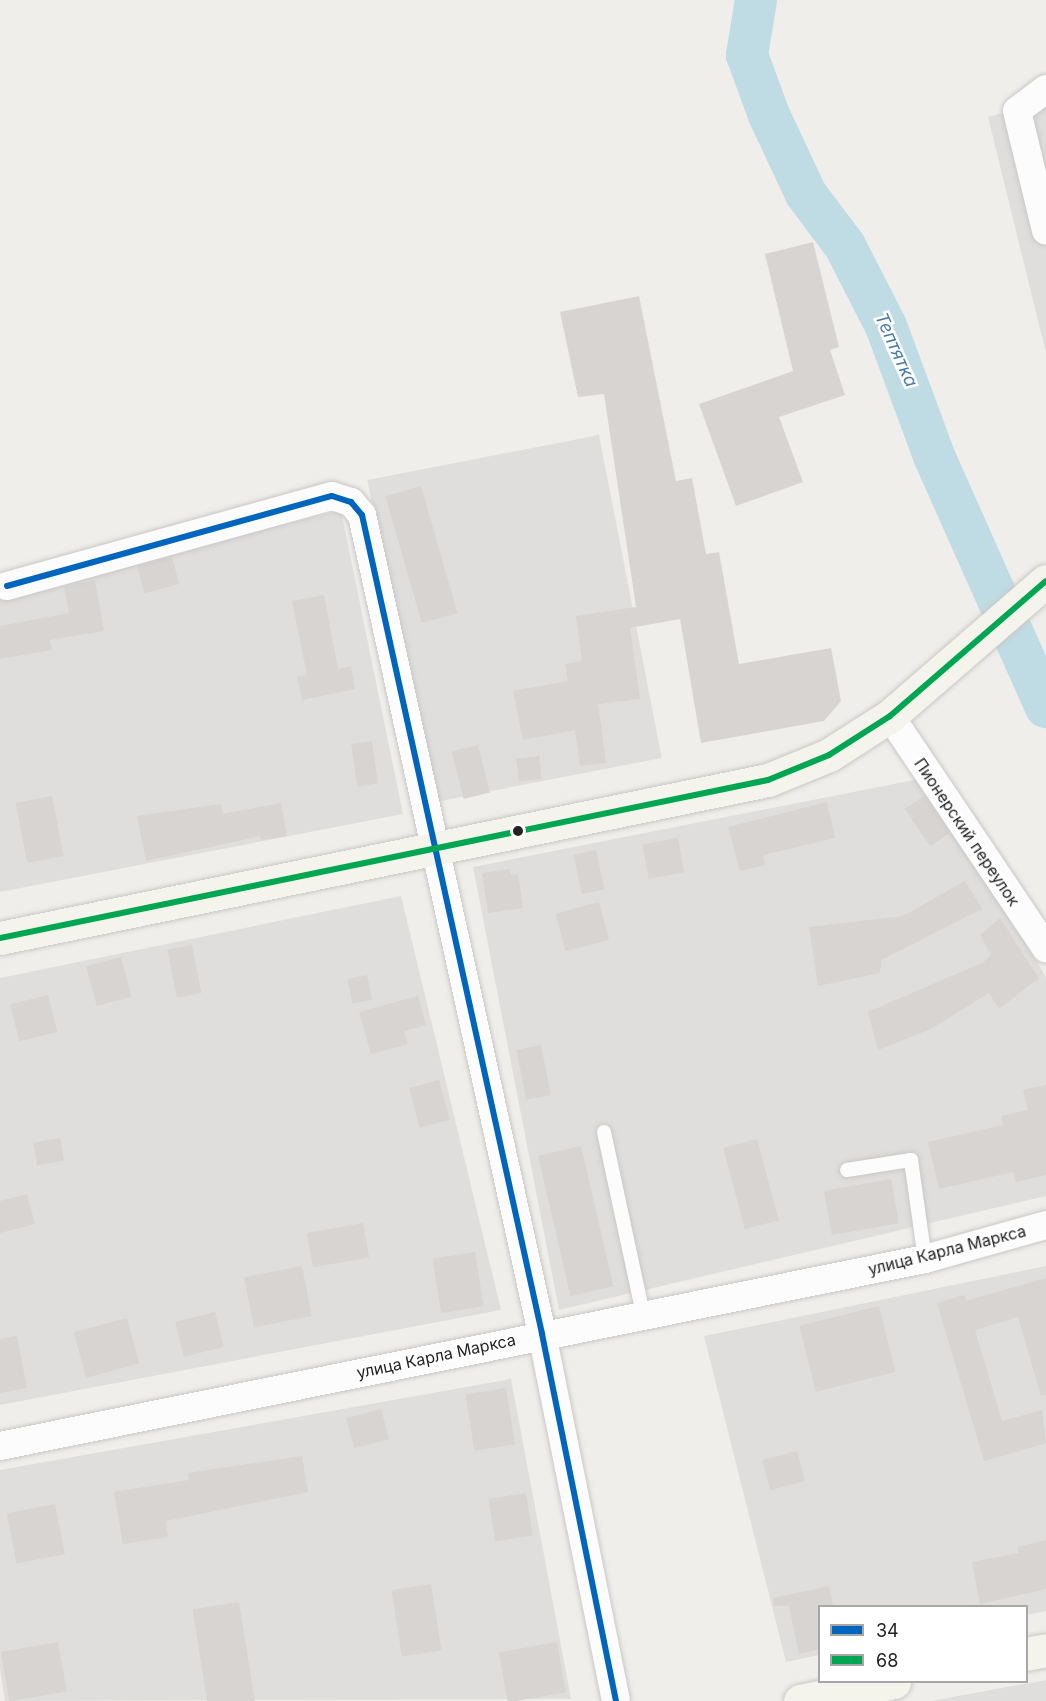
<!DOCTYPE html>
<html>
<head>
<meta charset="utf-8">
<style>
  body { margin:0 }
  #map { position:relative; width:1046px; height:1701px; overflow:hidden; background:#f0eeeb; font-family:Inter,sans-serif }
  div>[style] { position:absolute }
  .residential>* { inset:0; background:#dfdedc; transform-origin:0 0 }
  .river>* { height:42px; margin:-21px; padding:0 21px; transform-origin:21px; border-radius:21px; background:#bfdbe3 }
  .building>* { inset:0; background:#d7d4d2; transform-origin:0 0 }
  .roads { filter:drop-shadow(0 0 2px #c9c8c7) drop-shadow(0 0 2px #c9c8c7) }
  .lane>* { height:14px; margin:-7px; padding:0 7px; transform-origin:7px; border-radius:7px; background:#fdfcfc }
  .street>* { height:28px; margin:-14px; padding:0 14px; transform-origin:14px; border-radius:14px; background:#fdfcfc }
  .secondary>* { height:33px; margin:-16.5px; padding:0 16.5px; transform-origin:16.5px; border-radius:16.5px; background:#f4f4ed }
  .bus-1>* { height:6px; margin:-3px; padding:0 3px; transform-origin:3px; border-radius:3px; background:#0065bd }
  .bus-2>* { height:6px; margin:-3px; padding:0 3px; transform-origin:3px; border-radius:3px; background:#00a651 }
  .dots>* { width:16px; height:16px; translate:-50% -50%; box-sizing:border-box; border:3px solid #fff; border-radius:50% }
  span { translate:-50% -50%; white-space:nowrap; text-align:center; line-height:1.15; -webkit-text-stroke:5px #fff; paint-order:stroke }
  .street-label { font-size:16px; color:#222 }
  .water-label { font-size:18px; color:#4a7aab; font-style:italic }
  .legend { position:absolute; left:818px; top:1605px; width:210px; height:78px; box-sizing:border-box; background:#fff; border:2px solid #a7a7a7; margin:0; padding:8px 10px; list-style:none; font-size:18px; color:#222 }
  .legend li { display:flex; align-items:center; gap:12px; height:30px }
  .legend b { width:30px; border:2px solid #a7a7a7 }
</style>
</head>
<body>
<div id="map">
  <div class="residential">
    <div style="clip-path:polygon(1046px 101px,1046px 353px,988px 117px)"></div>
    <div style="left:599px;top:435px;width:329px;height:236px;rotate:79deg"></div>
    <div style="clip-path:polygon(341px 511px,403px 814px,0 892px,0 589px)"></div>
    <div style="clip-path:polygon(924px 778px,1046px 977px,1046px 1196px,559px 1310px,473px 867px)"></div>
    <div style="clip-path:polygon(401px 896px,501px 1310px,0 1405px,0 978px)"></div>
    <div style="clip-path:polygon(1046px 1266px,1046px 1611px,1027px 1615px,1026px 1606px,820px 1606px,819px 1655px,786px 1662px,704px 1336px)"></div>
    <div style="clip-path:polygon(511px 1379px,571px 1699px,5px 1701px,0 1669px,0 1470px)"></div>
    <div style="clip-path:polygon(1046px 1680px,1046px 1701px,931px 1701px)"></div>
  </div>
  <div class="river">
    <div style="left:756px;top:0;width:56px;rotate:99.3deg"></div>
    <div style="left:747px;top:55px;width:64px;rotate:69.9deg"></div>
    <div style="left:769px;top:115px;width:87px;rotate:64.9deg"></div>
    <div style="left:806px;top:194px;width:65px;rotate:53.1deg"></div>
    <div style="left:845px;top:246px;width:90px;rotate:62.9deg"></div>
    <div style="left:886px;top:326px;width:139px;rotate:69.7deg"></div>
    <div style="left:934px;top:456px;width:275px;rotate:66deg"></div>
  </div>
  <div class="building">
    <div style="clip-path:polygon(813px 242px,839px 347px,830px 350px,845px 395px,779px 417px,803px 482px,736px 506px,699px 404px,793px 371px,765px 254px)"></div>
    <div style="clip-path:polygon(639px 296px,676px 481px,692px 478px,706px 554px,719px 552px,739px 664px,831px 648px,841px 701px,824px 721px,701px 743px,680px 619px,630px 628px,640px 699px,598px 704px,606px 763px,580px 766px,575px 730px,523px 740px,513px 691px,568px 681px,565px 664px,582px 661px,576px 616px,636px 607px,604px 394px,578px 397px,560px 312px)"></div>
    <div style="left:421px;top:486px;width:132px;height:37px;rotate:74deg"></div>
    <div style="left:172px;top:557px;width:28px;height:36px;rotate:75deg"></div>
    <div style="clip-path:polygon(95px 580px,104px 631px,50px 640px,52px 650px,0 659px,0 626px,69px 613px,64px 587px)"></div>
    <div style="clip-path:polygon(324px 595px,338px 669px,351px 666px,355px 689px,302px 700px,297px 677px,307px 675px,292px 601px)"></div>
    <div style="left:372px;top:741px;width:43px;height:21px;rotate:82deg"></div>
    <div style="left:478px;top:745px;width:49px;height:27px;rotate:76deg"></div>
    <div style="left:539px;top:756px;width:23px;height:23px;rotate:83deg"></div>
    <div style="left:52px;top:796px;width:61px;height:37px;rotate:79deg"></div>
    <div style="left:924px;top:796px;width:45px;height:23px;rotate:56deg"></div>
    <div style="clip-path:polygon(827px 802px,835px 838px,763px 855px,765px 865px,740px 871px,728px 827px)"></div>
    <div style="clip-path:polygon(281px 803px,287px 836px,261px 840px,260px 836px,146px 861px,137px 816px,221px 804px,223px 814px)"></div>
    <div style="left:678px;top:838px;width:35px;height:36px;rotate:80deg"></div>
    <div style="left:596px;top:850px;width:40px;height:23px;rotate:78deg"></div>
    <div style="clip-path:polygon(510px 869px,511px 875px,518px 874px,523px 908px,488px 913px,482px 873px)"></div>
    <div style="clip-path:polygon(965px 881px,982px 909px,881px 960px,880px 973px,818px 986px,809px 927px,903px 916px)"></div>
    <div style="left:599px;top:902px;width:39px;height:45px;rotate:75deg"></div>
    <div style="clip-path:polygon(1000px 918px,1039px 978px,999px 1009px,989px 993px,931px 1029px,878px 1050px,868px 1012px,984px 962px,991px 954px,980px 935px)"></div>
    <div style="left:192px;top:945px;width:49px;height:25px;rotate:79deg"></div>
    <div style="left:121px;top:957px;width:41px;height:36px;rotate:75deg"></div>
    <div style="left:367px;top:975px;width:25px;height:20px;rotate:78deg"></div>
    <div style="left:48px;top:995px;width:38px;height:39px;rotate:76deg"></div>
    <div style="clip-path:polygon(418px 996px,426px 1025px,404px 1031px,408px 1044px,371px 1054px,359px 1012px)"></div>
    <div style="left:541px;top:1045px;width:51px;height:25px;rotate:79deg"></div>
    <div style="left:439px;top:1080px;width:41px;height:31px;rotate:75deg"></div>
    <div style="clip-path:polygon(1046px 1085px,1046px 1175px,1016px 1182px,1013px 1172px,939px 1189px,928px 1142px,1003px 1125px,1001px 1116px,1028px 1110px,1023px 1090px)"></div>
    <div style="left:60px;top:1138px;width:23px;height:27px;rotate:80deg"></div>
    <div style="left:757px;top:1139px;width:84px;height:35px;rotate:75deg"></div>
    <div style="left:581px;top:1146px;width:144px;height:44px;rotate:77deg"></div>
    <div style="left:891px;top:1179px;width:45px;height:68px;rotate:80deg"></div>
    <div style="clip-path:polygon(27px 1194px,35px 1224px,0 1233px,0 1201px)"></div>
    <div style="left:363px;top:1223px;width:35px;height:57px;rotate:80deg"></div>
    <div style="left:475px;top:1252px;width:55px;height:43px;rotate:81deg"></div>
    <div style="left:302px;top:1266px;width:51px;height:59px;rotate:79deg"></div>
    <div style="clip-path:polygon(1046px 1278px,1046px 1395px,1041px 1396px,1018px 1317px,975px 1330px,1002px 1421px,1042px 1410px,1046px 1443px,984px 1461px,937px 1303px,964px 1295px,966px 1301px)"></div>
    <div style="left:879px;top:1306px;width:68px;height:82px;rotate:76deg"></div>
    <div style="left:215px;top:1312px;width:36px;height:41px;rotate:76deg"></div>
    <div style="left:127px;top:1318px;width:47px;height:55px;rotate:75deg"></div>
    <div style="clip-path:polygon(17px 1336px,27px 1388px,0 1393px,0 1339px)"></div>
    <div style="left:506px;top:1388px;width:57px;height:41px;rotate:81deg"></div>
    <div style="left:381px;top:1409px;width:31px;height:36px;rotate:75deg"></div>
    <div style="left:797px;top:1451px;width:31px;height:36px;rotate:75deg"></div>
    <div style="clip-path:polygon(302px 1456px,308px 1492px,166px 1521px,168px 1537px,123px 1544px,114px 1492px,189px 1480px,188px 1473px)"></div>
    <div style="left:526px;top:1493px;width:43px;height:38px;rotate:81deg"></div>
    <div style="left:55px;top:1504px;width:51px;height:49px;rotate:79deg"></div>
    <div style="clip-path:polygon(1046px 1540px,1046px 1589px,980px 1604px,972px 1562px,1019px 1553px,1017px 1547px)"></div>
    <div style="left:431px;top:1584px;width:67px;height:40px;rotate:81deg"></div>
    <div style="clip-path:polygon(829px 1586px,833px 1606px,819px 1606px,819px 1649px,799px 1654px,789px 1606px,774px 1606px,773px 1598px)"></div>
    <div style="left:239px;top:1602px;width:100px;height:47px;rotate:81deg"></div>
    <div style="left:58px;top:1642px;width:50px;height:58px;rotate:80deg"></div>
    <div style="left:557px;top:1642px;width:51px;height:59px;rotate:80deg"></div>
  </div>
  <div class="roads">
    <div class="lane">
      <div style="left:604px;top:1132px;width:186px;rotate:77.9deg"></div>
      <div style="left:847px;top:1170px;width:65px;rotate:-8.9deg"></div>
      <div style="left:911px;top:1160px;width:100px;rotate:82deg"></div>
    </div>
    <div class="street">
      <div style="left:1046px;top:89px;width:36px;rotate:143deg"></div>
      <div style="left:1017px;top:111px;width:123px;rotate:76.4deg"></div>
      <div style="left:7px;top:586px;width:337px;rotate:-15.5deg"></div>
      <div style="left:332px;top:496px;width:20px;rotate:18deg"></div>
      <div style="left:351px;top:502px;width:17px;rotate:50deg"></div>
      <div style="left:362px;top:515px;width:839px;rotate:77.6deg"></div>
      <div style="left:542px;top:1334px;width:374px;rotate:78.6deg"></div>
      <div style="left:890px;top:716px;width:280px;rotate:56.1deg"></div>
      <div style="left:0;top:1446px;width:944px;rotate:-11.43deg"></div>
      <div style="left:925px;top:1259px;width:126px;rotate:-15.7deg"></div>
    </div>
    <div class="secondary">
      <div style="left:0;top:938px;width:784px;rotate:-11.63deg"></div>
      <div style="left:768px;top:780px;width:66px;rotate:-22.3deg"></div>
      <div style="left:829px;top:755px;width:72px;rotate:-32.6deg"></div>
      <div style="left:890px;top:716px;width:206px;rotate:-40.9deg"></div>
      <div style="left:1026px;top:1654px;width:20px;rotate:-11deg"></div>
      <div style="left:800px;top:1701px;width:96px;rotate:-11.4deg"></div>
    </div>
  </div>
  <div class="bus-1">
    <div style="left:7px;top:586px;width:337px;rotate:-15.5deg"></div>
    <div style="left:332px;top:496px;width:20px;rotate:18deg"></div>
    <div style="left:351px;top:502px;width:17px;rotate:50deg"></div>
    <div style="left:362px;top:515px;width:839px;rotate:77.6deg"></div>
    <div style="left:542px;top:1334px;width:374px;rotate:78.6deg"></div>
  </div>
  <div class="bus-2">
    <div style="left:0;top:938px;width:784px;rotate:-11.63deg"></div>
    <div style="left:768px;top:780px;width:66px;rotate:-22.3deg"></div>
    <div style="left:829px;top:755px;width:72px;rotate:-32.6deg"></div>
    <div style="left:890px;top:716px;width:206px;rotate:-40.9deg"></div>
  </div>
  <div class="dots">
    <div style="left:518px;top:831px;background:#222"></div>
  </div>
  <div class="street-label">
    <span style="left:967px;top:832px;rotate:56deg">Пионерский переулок</span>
    <span style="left:947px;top:1250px;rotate:-14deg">улица Карла Маркса</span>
    <span style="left:436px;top:1356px;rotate:-12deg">улица Карла Маркса</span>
  </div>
  <div class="water-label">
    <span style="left:896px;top:350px;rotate:66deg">Тептятка</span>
  </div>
  <ul class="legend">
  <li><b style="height:8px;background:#0065bd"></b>34</li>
  <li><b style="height:8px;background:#00a651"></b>68</li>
  </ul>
</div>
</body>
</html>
